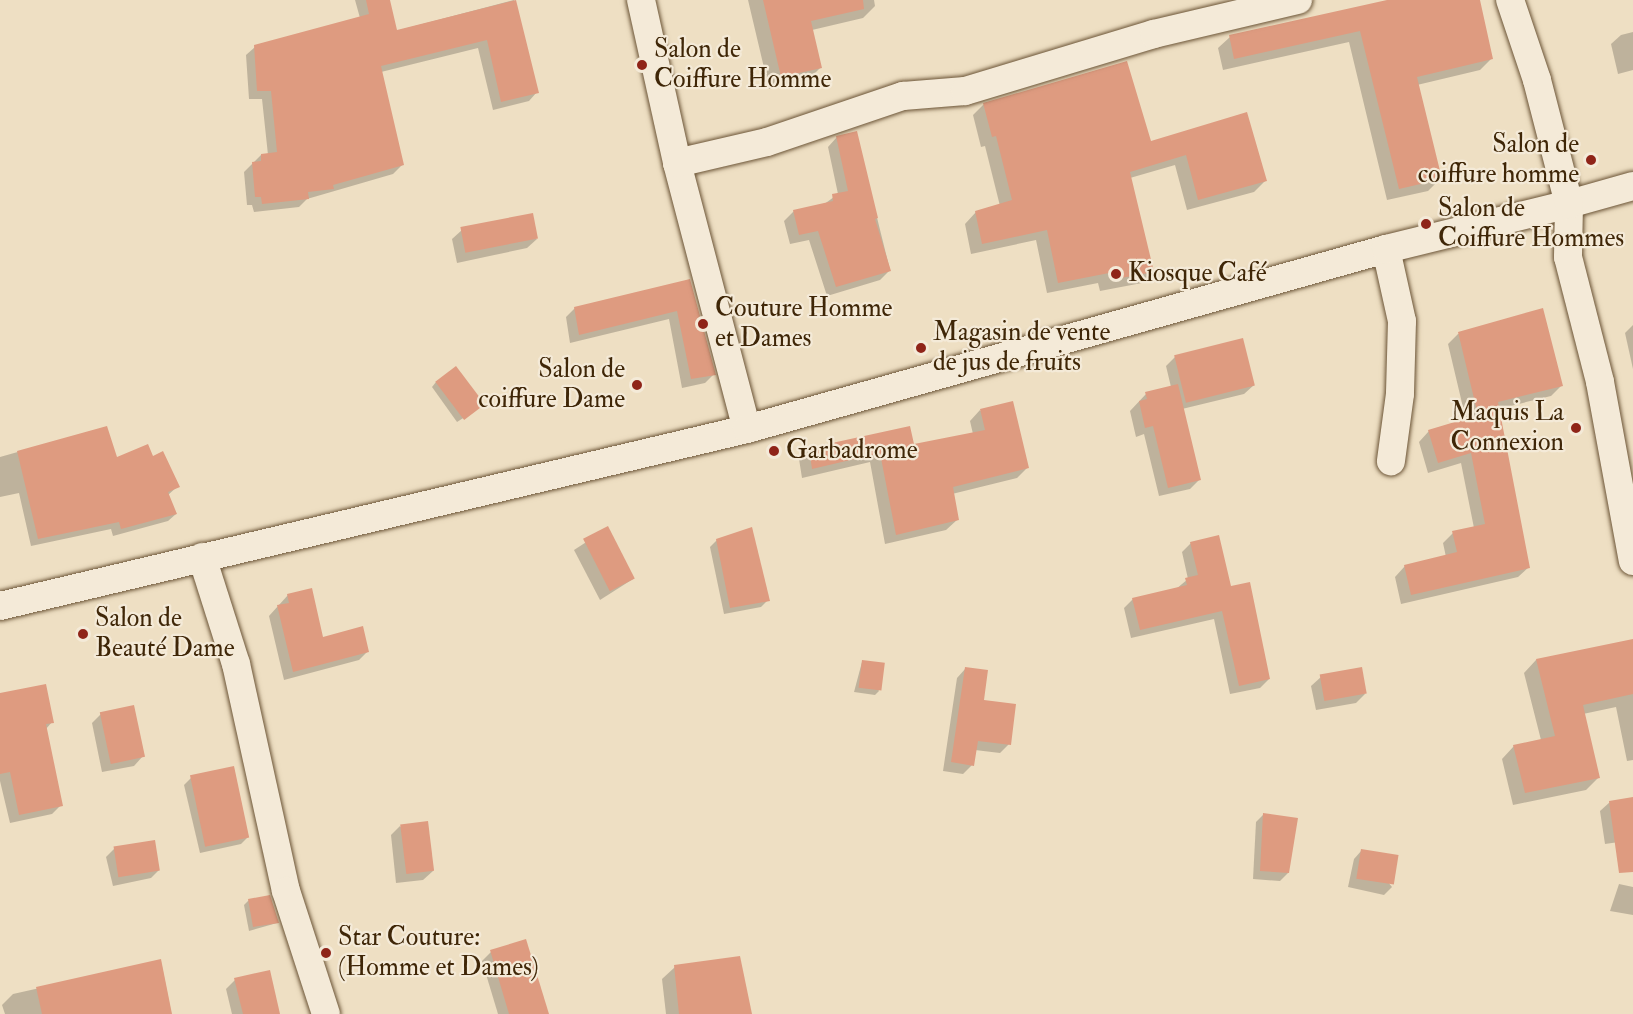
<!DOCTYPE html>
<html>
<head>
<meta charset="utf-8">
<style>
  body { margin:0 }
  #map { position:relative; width:1633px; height:1014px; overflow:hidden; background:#eedfc3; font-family:"IM FELL Double Pica",serif }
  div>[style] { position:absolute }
  .shadow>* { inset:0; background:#0003 }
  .building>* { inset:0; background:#de9b80; transform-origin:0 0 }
  .roads { filter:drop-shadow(0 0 2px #6b5436) drop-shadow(0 0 2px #6b5436) }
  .street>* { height:28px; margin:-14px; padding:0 14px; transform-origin:14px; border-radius:14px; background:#f4ead8 }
  .dots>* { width:16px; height:16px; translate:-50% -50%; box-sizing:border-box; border:3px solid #f4ead8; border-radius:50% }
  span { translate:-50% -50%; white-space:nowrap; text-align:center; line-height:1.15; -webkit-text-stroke:4.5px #f4ead8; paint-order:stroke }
  .poi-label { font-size:26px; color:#3f2607 }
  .left { translate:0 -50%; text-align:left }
  .right { translate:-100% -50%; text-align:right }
</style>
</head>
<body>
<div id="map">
  <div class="shadow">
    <div style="clip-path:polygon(355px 0,388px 0,396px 31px,514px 0,537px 92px,529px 101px,493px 110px,478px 48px,381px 72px,402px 165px,393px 174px,307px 199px,299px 207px,254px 212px,252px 205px,247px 205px,244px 172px,261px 155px,268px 155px,262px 99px,249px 99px,246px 55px,255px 47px,360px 18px)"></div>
    <div style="clip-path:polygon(748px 0,874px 0,875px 6px,863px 18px,812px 30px,821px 67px,808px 80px,769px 89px)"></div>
    <div style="clip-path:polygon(1392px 0,1476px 0,1492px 58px,1480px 70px,1417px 85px,1440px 179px,1428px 191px,1387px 200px,1349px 42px,1223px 70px,1218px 48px,1230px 37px)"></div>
    <div style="clip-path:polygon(1633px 32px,1633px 70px,1618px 74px,1611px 44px,1621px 35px)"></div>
    <div style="clip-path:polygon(984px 104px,1150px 142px,1265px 181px,1254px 192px,1187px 210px,1175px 165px,1130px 178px,1153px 272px,1142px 283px,1100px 291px,1098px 283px,1047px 293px,1036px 240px,971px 254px,965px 224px,976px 212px,1000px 206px,985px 146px,981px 147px,973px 115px)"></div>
    <div style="clip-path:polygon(856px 133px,890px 270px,880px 280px,827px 296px,809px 240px,790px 244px,784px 221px,794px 211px,823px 205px,838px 194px,828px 147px,837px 137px)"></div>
    <div style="clip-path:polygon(462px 230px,537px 239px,527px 248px,457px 263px,452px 239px)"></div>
    <div style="clip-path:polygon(689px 281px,714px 374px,705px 383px,682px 388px,669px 319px,570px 343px,566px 317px,575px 308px)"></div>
    <div style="clip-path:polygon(1542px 310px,1561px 386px,1551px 396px,1498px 409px,1529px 567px,1518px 577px,1401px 604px,1395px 577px,1405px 566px,1446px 557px,1443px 543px,1453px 533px,1474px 528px,1461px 463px,1428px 473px,1419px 442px,1429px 431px,1466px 420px,1448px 344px,1458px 334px)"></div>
    <div style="clip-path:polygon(1633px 325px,1633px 369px,1625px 333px)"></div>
    <div style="clip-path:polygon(1175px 357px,1254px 385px,1244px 394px,1182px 409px,1199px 480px,1190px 489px,1159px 496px,1144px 434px,1136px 437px,1130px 411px,1146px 394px,1171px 387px,1166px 366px)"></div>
    <div style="clip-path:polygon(436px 382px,479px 408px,457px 422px,432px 387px)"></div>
    <div style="clip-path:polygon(980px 410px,1027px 468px,1017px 478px,952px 494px,957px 520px,946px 530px,885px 544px,870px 462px,802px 478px,799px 459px,810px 449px,913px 446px,973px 434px,970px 421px)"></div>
    <div style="clip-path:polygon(106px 427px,116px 459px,152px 458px,178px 486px,168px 495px,176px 514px,168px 521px,113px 536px,111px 529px,31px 546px,19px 493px,0 497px,0 457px)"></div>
    <div style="clip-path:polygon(608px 528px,633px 579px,600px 600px,574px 550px)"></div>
    <div style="clip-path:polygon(717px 540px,768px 600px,761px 607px,724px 614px,710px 547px)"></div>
    <div style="clip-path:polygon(1191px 543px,1230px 588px,1269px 679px,1260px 688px,1230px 694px,1214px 619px,1131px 638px,1124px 608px,1133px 599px,1176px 589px,1188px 579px,1182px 552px)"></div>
    <div style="clip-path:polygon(288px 595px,322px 638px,368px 651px,359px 660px,284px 680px,269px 616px)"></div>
    <div style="clip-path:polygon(1633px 640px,1633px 760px,1627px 761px,1616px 707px,1583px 714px,1599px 777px,1586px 790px,1513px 805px,1502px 759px,1514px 746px,1541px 740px,1524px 673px,1536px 660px)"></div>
    <div style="clip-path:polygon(862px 662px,879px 691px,875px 695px,854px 692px)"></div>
    <div style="clip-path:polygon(966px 668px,1009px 744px,1000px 753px,975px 750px,972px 765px,963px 774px,943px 771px,957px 678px)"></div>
    <div style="clip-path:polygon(1321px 677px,1365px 694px,1356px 703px,1316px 710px,1311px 686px)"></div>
    <div style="clip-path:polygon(0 694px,52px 722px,46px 729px,61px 805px,52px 814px,10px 823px,0 781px)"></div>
    <div style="clip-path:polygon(101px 714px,143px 756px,134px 766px,102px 772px,92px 723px)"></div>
    <div style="clip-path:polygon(191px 778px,248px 837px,241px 844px,200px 853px,184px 785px)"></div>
    <div style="clip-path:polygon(1633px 798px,1633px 840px,1605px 844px,1600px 811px,1610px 802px)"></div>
    <div style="clip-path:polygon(1264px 814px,1288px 873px,1280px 881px,1253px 879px,1256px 822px)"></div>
    <div style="clip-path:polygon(400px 826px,433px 871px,423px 880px,396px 883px,391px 835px)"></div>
    <div style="clip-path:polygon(114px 849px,159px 870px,151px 878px,113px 886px,106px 857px)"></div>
    <div style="clip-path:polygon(1362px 850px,1392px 887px,1384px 895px,1348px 887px,1354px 859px)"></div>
    <div style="clip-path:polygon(1619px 884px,1633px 887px,1633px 915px,1610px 911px)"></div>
    <div style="clip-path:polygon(249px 900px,277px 923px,249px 931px,244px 905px)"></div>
    <div style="clip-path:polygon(491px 952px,548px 1014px,498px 1014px,482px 961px)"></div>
    <div style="clip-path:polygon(160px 961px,171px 1014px,5px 1014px,2px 1005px,13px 994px)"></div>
    <div style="clip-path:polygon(675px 967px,750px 1014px,666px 1014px,662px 979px)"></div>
    <div style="clip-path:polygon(235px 980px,278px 1014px,232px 1014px,226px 989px)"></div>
  </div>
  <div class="building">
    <div style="clip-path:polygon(366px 0,390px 0,397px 30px,516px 0,539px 93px,501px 102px,487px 40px,381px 66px,404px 165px,333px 185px,334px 189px,308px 192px,309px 199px,262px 204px,261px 197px,255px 197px,252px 162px,261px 161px,261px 154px,277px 152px,271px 91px,257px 91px,254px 45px,369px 14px)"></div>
    <div style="clip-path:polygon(763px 0,863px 0,864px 9px,811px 21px,822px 68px,781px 77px)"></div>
    <div style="clip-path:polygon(1387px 0,1480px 0,1493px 59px,1417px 77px,1442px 179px,1399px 189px,1360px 31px,1234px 59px,1229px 35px)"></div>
    <div style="clip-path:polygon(1127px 61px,1151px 141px,1247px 112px,1267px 181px,1198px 200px,1186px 155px,1130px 172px,1154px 272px,1110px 280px,1109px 273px,1058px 283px,1047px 230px,982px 244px,975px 211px,1012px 200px,996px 136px,992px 137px,983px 103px)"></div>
    <div style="clip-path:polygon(857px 131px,878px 218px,875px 219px,891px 271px,836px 287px,818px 231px,799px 235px,793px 210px,833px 201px,832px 194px,848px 191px,836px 136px)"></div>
    <div style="left:533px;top:213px;width:26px;height:74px;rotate:79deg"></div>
    <div style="clip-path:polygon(690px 279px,716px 375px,691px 379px,677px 311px,579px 335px,574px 307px)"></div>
    <div style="clip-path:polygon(1543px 308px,1563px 386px,1498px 402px,1530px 568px,1411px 595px,1404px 565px,1457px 552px,1452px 531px,1485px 524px,1471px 453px,1438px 463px,1428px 430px,1478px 415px,1458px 332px)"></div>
    <div style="left:1243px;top:338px;width:49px;height:71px;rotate:76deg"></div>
    <div style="left:456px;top:366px;width:48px;height:26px;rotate:53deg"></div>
    <div style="clip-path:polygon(1178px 384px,1201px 480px,1168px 488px,1153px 426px,1145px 428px,1139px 401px,1147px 399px,1145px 392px)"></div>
    <div style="clip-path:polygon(1013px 401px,1029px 468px,953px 487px,959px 520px,896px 535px,880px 453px,812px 469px,809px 448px,910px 426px,914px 444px,985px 430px,980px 409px)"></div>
    <div style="clip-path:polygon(107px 426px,117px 457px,148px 444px,153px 456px,163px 451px,180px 487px,168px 492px,177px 514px,121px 529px,119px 522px,38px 539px,17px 451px)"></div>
    <div style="left:608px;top:526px;width:59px;height:28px;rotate:63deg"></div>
    <div style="clip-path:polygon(752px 527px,770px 601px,730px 608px,716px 539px)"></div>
    <div style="clip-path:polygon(1219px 535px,1231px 586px,1250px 582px,1270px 679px,1239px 686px,1222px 611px,1140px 630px,1132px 598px,1187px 585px,1185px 578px,1198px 575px,1190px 542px)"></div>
    <div style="clip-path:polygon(312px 588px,323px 637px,363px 626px,369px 652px,293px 672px,277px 605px,289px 603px,287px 594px)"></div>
    <div style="clip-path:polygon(1633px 639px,1633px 694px,1583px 705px,1600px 778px,1525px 793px,1513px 745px,1555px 736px,1536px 659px)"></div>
    <div style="left:862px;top:660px;width:23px;height:28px;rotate:7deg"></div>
    <div style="clip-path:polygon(965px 667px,988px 670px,984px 700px,1016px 704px,1011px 745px,978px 741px,974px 766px,951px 762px)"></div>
    <div style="left:1362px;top:667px;width:27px;height:43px;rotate:80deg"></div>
    <div style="clip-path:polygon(46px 684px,54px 723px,46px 724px,63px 806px,19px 815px,10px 772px,0 774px,0 693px)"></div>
    <div style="left:134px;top:705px;width:53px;height:35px;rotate:78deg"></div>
    <div style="left:234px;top:766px;width:73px;height:45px;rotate:78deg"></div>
    <div style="clip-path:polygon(1633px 797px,1633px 872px,1619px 873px,1609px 801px)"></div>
    <div style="clip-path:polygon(1263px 813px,1298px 818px,1289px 873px,1260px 871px)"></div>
    <div style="left:428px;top:821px;width:50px;height:28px;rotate:83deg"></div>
    <div style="left:155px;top:840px;width:31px;height:42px;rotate:81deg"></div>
    <div style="left:1361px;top:849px;width:38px;height:30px;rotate:9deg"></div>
    <div style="clip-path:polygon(270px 895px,279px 923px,253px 927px,248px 899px)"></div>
    <div style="clip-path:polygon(526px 939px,549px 1014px,509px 1014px,490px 950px)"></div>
    <div style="clip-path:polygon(740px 956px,752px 1014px,679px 1014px,674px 965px)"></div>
    <div style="clip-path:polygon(161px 959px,172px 1014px,42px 1014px,36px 987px)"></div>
    <div style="clip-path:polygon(270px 970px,280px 1014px,243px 1014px,234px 978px)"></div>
  </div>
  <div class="roads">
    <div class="street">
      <div style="left:641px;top:0;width:167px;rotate:77.5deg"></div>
      <div style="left:677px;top:163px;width:275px;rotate:75.3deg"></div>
      <div style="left:677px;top:163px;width:92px;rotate:-13.1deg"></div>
      <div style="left:767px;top:142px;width:144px;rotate:-18.7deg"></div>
      <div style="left:903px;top:96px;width:62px;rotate:-4.6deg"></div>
      <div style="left:965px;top:91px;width:197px;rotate:-16.8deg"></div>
      <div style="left:1154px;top:34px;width:148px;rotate:-13.3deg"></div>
      <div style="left:1633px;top:186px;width:66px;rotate:164.3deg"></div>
      <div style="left:1569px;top:204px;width:53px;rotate:91.1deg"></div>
      <div style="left:1568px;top:257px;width:129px;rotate:75.6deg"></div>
      <div style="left:1600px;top:382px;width:182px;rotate:79.6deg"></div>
      <div style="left:1386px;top:249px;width:74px;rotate:77.5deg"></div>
      <div style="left:1402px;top:321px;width:73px;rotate:91.6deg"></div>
      <div style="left:1400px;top:394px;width:68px;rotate:97.7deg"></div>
      <div style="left:202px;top:557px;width:112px;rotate:72.4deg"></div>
      <div style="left:236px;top:664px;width:232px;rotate:77.6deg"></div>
      <div style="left:286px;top:891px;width:129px;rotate:72deg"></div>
      <div style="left:0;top:606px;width:768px;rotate:-13.33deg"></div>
      <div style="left:747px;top:429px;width:664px;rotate:-15.73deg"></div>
      <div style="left:1386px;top:249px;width:188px;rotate:-13.8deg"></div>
      <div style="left:1569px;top:204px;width:128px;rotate:-104.5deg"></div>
      <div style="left:1537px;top:80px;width:84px;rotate:-108.6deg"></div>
    </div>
  </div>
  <div class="dots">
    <div style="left:642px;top:65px;background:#8f2418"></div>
    <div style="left:1591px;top:160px;background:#8f2418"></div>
    <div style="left:1426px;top:224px;background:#8f2418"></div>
    <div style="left:1116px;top:274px;background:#8f2418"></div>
    <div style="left:703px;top:324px;background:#8f2418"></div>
    <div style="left:921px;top:348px;background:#8f2418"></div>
    <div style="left:637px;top:385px;background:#8f2418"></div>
    <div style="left:1576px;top:428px;background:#8f2418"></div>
    <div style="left:774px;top:451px;background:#8f2418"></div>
    <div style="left:83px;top:634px;background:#8f2418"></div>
    <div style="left:326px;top:953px;background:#8f2418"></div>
  </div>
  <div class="poi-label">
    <span class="left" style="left:654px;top:65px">Salon de<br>Coiffure Homme</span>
    <span class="right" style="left:1579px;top:160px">Salon de<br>coiffure homme</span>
    <span class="left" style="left:1438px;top:224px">Salon de<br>Coiffure Hommes</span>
    <span class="left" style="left:1128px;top:274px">Kiosque Café</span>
    <span class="left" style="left:715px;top:324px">Couture Homme<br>et Dames</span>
    <span class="left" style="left:933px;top:348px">Magasin de vente<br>de jus de fruits</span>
    <span class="right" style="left:625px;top:385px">Salon de<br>coiffure Dame</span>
    <span class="right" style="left:1564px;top:428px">Maquis La<br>Connexion</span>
    <span class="left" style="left:786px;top:451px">Garbadrome</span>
    <span class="left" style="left:95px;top:634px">Salon de<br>Beauté Dame</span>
    <span class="left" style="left:338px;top:953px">Star Couture:<br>(Homme et Dames)</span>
  </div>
</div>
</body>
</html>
